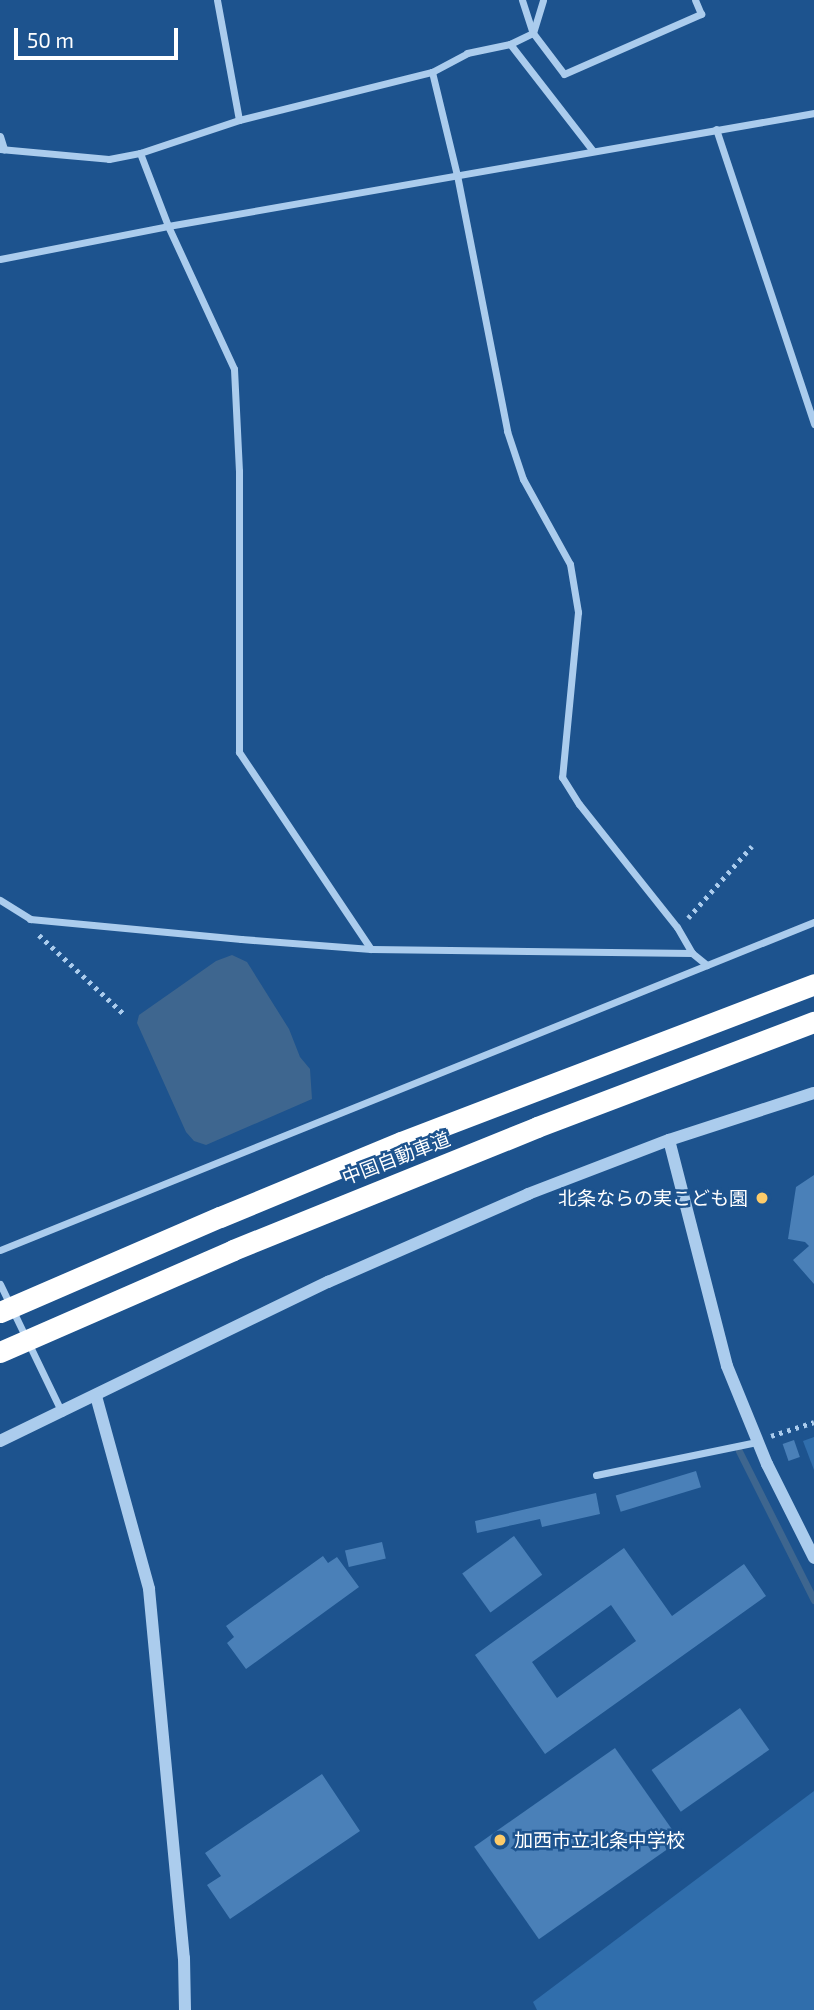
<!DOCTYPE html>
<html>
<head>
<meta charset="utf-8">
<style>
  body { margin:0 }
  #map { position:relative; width:814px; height:2010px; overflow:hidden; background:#1d538e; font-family:"Exo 2","Noto Sans JP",sans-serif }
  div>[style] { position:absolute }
  .green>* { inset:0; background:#306eac }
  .water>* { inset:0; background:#3e668f }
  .stream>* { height:7px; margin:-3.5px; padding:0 3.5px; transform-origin:3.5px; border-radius:3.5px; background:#3e668f }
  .building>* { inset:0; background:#4a80b8; transform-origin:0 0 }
  .path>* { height:4.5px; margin-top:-2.25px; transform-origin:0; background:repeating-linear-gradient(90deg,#abcced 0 3.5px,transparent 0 8.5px) }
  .minor>* { height:7px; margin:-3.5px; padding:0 3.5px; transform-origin:3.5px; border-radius:3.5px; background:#abcced }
  .tertiary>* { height:12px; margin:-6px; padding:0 6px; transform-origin:6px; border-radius:6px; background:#abcced }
  .motorway>* { height:21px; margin:-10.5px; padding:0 10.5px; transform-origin:10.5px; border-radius:10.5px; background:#fff }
  .motorway-bridge>* { height:21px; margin:-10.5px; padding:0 10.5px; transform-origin:10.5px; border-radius:10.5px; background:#fff }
  .dots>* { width:19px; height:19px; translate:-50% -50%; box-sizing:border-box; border:4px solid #1d538e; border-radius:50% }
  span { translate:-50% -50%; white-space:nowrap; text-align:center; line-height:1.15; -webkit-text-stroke:5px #1d538e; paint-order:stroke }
  .street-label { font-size:19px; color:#fff }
  .poi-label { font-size:19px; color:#fff }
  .right { translate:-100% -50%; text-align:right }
  .left { translate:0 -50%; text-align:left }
  .scale { position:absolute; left:14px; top:28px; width:164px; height:32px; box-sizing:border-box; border:4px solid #fff; border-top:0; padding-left:9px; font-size:21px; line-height:24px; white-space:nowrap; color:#fff; -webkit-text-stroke:5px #1d538e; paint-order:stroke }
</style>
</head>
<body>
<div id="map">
  <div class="green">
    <div style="clip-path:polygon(814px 1437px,814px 1470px,803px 1441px)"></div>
    <div style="clip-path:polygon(814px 1791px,814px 2010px,537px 2010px,533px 2002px)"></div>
  </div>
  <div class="water">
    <div style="clip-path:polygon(232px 955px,247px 962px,289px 1029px,300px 1057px,310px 1069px,312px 1099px,206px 1145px,194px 1141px,186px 1132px,137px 1023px,139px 1015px,216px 961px)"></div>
  </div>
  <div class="stream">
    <div style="left:739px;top:1451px;width:167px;rotate:63.3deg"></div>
  </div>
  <div class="building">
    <div style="clip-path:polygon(814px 1175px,814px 1284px,793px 1260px,809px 1246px,805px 1242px,788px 1239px,796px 1187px)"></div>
    <div style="left:794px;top:1440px;width:18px;height:12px;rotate:71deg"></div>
    <div style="left:696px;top:1471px;width:17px;height:84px;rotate:73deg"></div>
    <div style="clip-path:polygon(596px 1493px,600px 1514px,542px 1527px,540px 1519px,477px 1533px,475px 1521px)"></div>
    <div style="left:514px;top:1536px;width:48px;height:64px;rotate:54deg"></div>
    <div style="left:382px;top:1542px;width:17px;height:38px;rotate:77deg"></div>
    <div style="clip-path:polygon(evenodd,624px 1548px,672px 1616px,744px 1564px,766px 1596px,545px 1754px,475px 1655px,624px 1548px,611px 1605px,636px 1641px,557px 1698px,532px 1662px,611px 1605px)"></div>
    <div style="clip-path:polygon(323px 1556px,328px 1563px,337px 1557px,359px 1587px,246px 1669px,227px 1643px,234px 1637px,226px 1626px)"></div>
    <div style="left:740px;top:1708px;width:51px;height:108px;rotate:55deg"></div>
    <div style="left:615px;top:1748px;width:113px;height:172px;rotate:55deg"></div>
    <div style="clip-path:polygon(322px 1774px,360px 1831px,230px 1919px,207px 1885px,221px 1876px,205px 1853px)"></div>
  </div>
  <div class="path">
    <div style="left:688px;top:918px;width:96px;rotate:-48.4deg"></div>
    <div style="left:39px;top:935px;width:117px;rotate:42.9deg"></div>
    <div style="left:771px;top:1436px;width:45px;rotate:-18deg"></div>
  </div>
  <div class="minor">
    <div style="left:217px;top:0;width:122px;rotate:79.6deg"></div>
    <div style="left:522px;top:0;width:35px;rotate:72deg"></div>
    <div style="left:533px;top:33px;width:51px;rotate:52.9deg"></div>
    <div style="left:564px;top:74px;width:150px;rotate:-23.7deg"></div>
    <div style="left:701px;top:14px;width:15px;rotate:-113deg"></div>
    <div style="left:510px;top:44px;width:135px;rotate:52.2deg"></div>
    <div style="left:432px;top:72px;width:106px;rotate:76.4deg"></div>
    <div style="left:457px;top:175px;width:261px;rotate:78.9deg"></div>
    <div style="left:507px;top:431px;width:51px;rotate:71.6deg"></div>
    <div style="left:523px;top:479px;width:97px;rotate:61.1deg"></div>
    <div style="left:570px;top:564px;width:49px;rotate:80.5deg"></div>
    <div style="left:578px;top:612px;width:166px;rotate:95.5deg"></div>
    <div style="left:562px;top:777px;width:32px;rotate:58deg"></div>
    <div style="left:579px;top:804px;width:157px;rotate:51.5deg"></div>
    <div style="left:677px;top:927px;width:30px;rotate:60deg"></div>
    <div style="left:716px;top:129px;width:311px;rotate:71.6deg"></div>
    <div style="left:0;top:136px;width:14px;rotate:73deg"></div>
    <div style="left:0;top:149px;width:109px;rotate:5.2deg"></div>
    <div style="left:109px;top:159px;width:32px;rotate:-11deg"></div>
    <div style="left:140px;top:153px;width:104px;rotate:-18.4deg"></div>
    <div style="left:239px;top:120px;width:199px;rotate:-14deg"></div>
    <div style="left:432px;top:72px;width:40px;rotate:-28deg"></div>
    <div style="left:467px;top:53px;width:44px;rotate:-11.8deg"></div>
    <div style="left:510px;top:44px;width:25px;rotate:-26deg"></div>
    <div style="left:533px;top:33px;width:34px;rotate:-73deg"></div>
    <div style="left:140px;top:153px;width:78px;rotate:69deg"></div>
    <div style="left:168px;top:226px;width:157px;rotate:65.2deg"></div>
    <div style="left:234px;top:369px;width:102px;rotate:87.2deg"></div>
    <div style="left:239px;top:471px;width:281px;rotate:90deg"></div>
    <div style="left:239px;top:752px;width:237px;rotate:56.2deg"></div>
    <div style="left:0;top:259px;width:171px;rotate:-11.1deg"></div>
    <div style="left:168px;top:226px;width:656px;rotate:-9.92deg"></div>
    <div style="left:0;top:900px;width:36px;rotate:32deg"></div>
    <div style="left:30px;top:919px;width:212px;rotate:5.4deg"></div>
    <div style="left:241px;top:939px;width:130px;rotate:4.4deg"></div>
    <div style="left:371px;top:949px;width:321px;rotate:0.7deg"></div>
    <div style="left:692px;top:953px;width:19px;rotate:39deg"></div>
    <div style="left:0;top:1250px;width:878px;rotate:-21.95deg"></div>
    <div style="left:0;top:1284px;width:143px;rotate:64.3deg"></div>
    <div style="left:596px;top:1475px;width:164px;rotate:-11.6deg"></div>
  </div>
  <div class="tertiary">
    <div style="left:669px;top:1140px;width:233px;rotate:75.6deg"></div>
    <div style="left:727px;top:1366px;width:106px;rotate:67.8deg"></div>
    <div style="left:767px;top:1464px;width:105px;rotate:63.4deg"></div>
    <div style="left:96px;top:1396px;width:200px;rotate:74.6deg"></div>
    <div style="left:149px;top:1589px;width:371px;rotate:84.6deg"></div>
    <div style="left:184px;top:1958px;width:52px;rotate:88.9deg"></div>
    <div style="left:0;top:1441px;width:365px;rotate:-25.9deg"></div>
    <div style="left:328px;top:1282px;width:219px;rotate:-23.7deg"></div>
    <div style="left:528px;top:1194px;width:151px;rotate:-21deg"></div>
    <div style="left:669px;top:1140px;width:152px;rotate:-18deg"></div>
  </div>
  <div class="motorway">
    <div style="left:220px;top:1217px;width:196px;rotate:-22.5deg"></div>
    <div style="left:401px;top:1142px;width:442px;rotate:-20.9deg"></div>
    <div style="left:233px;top:1250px;width:328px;rotate:-22deg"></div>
    <div style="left:537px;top:1127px;width:296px;rotate:-20.8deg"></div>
  </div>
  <div class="motorway-bridge">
    <div style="left:0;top:1312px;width:240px;rotate:-23.4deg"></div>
    <div style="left:0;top:1352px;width:254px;rotate:-23.6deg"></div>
  </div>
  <div class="dots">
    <div style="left:762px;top:1198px;background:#fdcb69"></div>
    <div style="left:500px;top:1840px;background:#fdcb69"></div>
  </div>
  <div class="street-label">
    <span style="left:396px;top:1158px;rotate:-21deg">中国自動車道</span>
  </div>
  <div class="poi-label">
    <span class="right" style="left:748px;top:1198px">北条ならの実こども園</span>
    <span class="left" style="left:514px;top:1840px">加西市立北条中学校</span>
  </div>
  <div class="scale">50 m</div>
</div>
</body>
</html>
